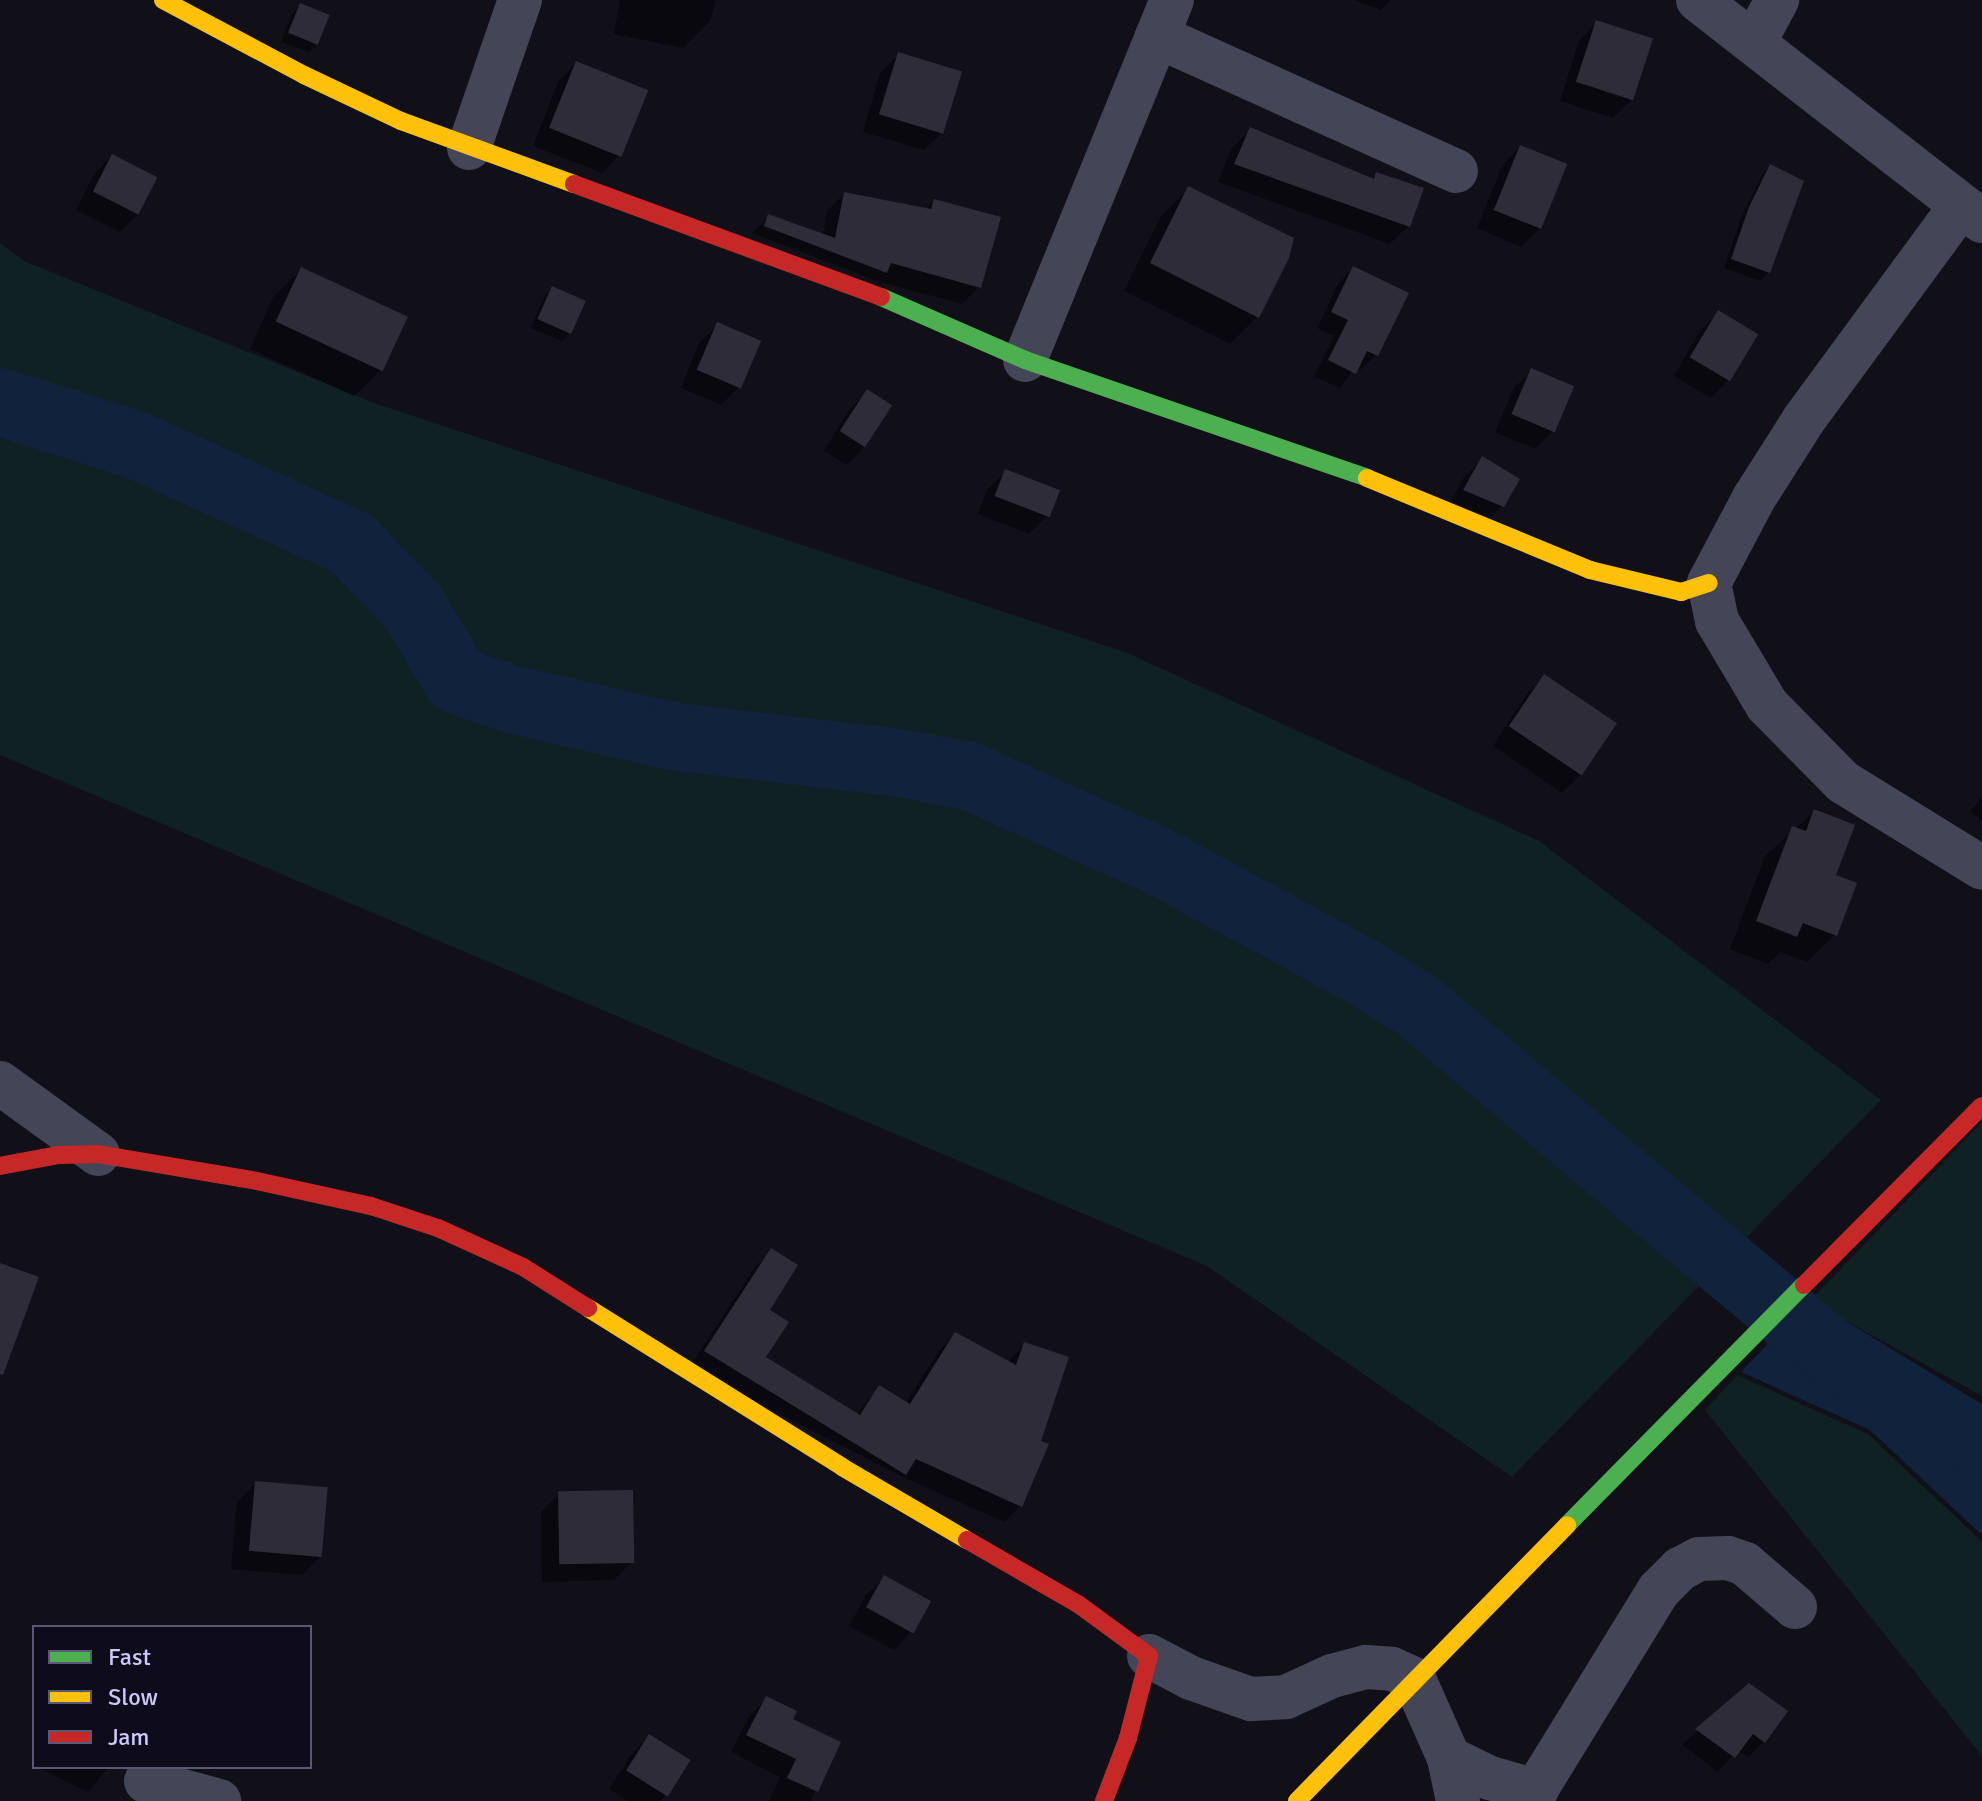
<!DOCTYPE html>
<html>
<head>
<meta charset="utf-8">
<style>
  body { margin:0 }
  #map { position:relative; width:1982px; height:1801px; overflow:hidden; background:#111018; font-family:Signika,sans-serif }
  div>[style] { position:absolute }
  .green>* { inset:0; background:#0f2122 }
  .water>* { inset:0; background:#10223c }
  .shadow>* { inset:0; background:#0007 }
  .river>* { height:68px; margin:-34px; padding:0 34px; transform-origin:34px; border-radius:34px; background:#10223c }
  .building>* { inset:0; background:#2f2c3a; transform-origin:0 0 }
  .street>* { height:44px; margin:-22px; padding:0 22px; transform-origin:22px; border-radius:22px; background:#454558 }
  .fast>* { height:18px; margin:-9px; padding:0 9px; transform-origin:9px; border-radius:9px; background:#4caf50 }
  .slow>* { height:18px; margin:-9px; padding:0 9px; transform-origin:9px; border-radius:9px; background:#ffc107 }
  .jam>* { height:18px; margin:-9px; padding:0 9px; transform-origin:9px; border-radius:9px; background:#c62828 }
  span { translate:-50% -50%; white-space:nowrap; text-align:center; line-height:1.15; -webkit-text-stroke:6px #0e0c1b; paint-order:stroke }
  .legend { position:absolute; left:32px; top:1625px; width:280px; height:144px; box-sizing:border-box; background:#0e0c1b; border:2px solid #5a5875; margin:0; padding:10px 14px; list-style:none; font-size:24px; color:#cdc9fc }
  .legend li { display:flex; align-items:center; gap:16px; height:40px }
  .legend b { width:40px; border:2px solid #5a5875 }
</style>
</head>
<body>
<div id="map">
  <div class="green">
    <div style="clip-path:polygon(0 243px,24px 261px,374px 403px,1125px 652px,1539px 841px,1881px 1100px,1512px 1477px,1207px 1266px,0 755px)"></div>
    <div style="clip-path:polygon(1982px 1122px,1982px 1396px,1810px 1301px)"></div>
    <div style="clip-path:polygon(1737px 1375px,1868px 1434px,1982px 1542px,1982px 1756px,1705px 1410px)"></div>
  </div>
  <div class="water">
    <div style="clip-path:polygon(1802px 1308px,1982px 1410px,1982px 1535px,1870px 1430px,1741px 1372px)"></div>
  </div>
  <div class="shadow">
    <div style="clip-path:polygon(620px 0,715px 0,711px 20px,683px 48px,614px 34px)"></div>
    <div style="clip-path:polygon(1354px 0,1391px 0,1381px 10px)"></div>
    <div style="clip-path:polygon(300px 6px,318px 43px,309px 52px,281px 42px,292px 14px)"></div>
    <div style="clip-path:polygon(1597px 22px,1632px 99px,1613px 118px,1560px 101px,1579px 41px)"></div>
    <div style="clip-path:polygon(899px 54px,943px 132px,924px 150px,863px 132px,880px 73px)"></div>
    <div style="clip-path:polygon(576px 63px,620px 155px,602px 173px,533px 146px,558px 82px)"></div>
    <div style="clip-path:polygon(1250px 130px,1370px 180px,1377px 174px,1408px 226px,1390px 244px,1218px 182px,1232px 148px)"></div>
    <div style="clip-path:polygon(1520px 147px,1539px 229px,1521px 247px,1477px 228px,1502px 166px)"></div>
    <div style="clip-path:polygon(112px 156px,138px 214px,120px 232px,76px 210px,94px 174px)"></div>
    <div style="clip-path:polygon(1770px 166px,1769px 272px,1760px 281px,1724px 268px,1741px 218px,1762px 175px)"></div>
    <div style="clip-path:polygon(1188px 189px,1257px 317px,1230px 344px,1124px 291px,1161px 216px)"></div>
    <div style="clip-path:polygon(844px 194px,925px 210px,934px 201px,979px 287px,962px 304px,877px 281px,752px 233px,769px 216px,823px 236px,827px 211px)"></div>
    <div style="clip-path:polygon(1353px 268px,1376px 355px,1360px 370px,1356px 368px,1339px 388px,1314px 376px,1334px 336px,1317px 328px,1338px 284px)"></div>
    <div style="clip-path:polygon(301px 270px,382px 369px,354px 396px,250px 349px,273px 297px)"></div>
    <div style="clip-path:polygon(552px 288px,570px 333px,562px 341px,531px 328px,544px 297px)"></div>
    <div style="clip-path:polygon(1719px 312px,1729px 379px,1711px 398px,1674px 376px,1700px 331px)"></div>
    <div style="clip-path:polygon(717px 325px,740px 386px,721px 405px,681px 388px,699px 343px)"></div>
    <div style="clip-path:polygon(1532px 370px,1553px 431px,1535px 449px,1495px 432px,1513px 389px)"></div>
    <div style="clip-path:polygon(867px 392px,865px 446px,847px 465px,824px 451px,849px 410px)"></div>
    <div style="clip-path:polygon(1482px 459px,1502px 506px,1484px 524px,1446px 509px,1464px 477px)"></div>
    <div style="clip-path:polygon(1006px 471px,1047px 516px,1029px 534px,978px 514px,987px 490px)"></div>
    <div style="clip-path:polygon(1544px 677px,1581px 775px,1562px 793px,1493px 746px,1526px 695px)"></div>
    <div style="clip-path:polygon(1982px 797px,1982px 821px,1970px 811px)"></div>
    <div style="clip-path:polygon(1815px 811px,1833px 876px,1835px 935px,1807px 962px,1780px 952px,1768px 964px,1730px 949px,1765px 856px)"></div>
    <div style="clip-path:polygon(772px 1250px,764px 1358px,856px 1415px,879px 1387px,905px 1404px,939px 1351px,955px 1335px,1007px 1363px,1025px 1344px,1020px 1506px,1004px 1522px,901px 1476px,689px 1368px,755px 1267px)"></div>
    <div style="clip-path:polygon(256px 1483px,320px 1557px,302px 1575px,231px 1569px,237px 1502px)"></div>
    <div style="clip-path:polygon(559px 1494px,632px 1562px,614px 1580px,542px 1582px,541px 1512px)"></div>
    <div style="clip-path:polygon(884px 1577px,912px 1631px,894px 1650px,849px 1626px,866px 1595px)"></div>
    <div style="clip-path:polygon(1749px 1685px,1764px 1742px,1748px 1757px,1738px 1750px,1718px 1772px,1682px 1745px)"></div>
    <div style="clip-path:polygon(767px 1698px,791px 1720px,839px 1743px,811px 1801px,769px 1801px,780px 1777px,731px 1752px,750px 1715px)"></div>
    <div style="clip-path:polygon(649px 1736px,688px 1761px,661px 1801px,628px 1801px,609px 1789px,631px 1755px)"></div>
    <div style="clip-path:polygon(37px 1767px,109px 1767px,88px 1792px)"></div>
  </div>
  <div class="river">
    <div style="left:0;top:402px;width:143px;rotate:17.5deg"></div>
    <div style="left:136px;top:445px;width:236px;rotate:24.5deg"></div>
    <div style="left:351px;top:543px;width:91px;rotate:45.9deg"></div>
    <div style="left:414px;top:608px;width:83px;rotate:59.7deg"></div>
    <div style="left:456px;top:680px;width:57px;rotate:19.4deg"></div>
    <div style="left:510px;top:699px;width:165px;rotate:12.9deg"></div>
    <div style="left:671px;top:736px;width:224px;rotate:6.7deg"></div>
    <div style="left:893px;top:762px;width:77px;rotate:10.4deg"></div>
    <div style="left:969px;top:776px;width:205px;rotate:24.2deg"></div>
    <div style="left:1156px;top:860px;width:238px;rotate:28.4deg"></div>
    <div style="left:1365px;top:973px;width:64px;rotate:32.2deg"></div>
    <div style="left:1419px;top:1007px;width:534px;rotate:39.98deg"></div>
    <div style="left:1828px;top:1350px;width:180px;rotate:31.4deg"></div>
  </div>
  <div class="building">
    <div style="left:300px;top:3px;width:32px;height:32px;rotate:22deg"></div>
    <div style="left:1596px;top:20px;width:60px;height:65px;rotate:18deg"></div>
    <div style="left:898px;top:52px;width:67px;height:65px;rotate:17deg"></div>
    <div style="left:576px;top:61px;width:78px;height:72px;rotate:22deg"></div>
    <div style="clip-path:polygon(1250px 127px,1374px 179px,1376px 172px,1424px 188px,1410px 227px,1234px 164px)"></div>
    <div style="left:1520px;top:145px;width:51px;height:70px;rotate:22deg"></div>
    <div style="left:112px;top:154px;width:51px;height:42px;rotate:27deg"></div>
    <div style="clip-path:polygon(1770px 164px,1804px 181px,1770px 273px,1731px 259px,1749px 207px)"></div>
    <div style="clip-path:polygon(1188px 186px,1294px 238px,1289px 258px,1259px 318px,1150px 263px)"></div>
    <div style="clip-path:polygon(844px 192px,931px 209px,934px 199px,1001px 217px,981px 288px,891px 263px,887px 273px,764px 226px,768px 214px,835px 238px)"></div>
    <div style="clip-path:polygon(1353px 266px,1409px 293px,1378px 356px,1367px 351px,1356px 374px,1328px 360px,1348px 320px,1331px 312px)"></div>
    <div style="left:301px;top:267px;width:118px;height:60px;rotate:25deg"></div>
    <div style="left:552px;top:286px;width:37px;height:36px;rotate:24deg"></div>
    <div style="left:1718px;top:310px;width:47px;height:55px;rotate:31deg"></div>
    <div style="left:717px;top:322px;width:48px;height:52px;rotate:23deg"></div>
    <div style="left:1531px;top:368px;width:47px;height:50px;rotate:23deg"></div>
    <div style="left:867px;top:389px;width:30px;height:50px;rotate:33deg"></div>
    <div style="clip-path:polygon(1482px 456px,1520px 479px,1504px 507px,1463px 490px)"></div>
    <div style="left:1005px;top:469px;width:59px;height:29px;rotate:21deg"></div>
    <div style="left:1544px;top:674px;width:88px;height:63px;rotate:34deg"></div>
    <div style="clip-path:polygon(1814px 809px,1855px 825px,1836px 875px,1857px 883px,1837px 936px,1803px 923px,1797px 937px,1756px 921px,1792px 826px,1806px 831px)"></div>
    <div style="clip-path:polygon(771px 1248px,798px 1265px,770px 1310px,789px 1322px,766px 1357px,860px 1415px,879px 1385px,910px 1404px,955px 1332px,1016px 1365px,1024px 1342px,1069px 1357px,1041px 1441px,1049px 1444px,1022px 1507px,916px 1459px,906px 1475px,704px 1351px)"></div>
    <div style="clip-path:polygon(0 1263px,39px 1277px,3px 1375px,0 1374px)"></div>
    <div style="left:255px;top:1481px;width:73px;height:70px;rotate:5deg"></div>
    <div style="left:633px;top:1490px;width:73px;height:75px;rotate:89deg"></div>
    <div style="left:884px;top:1575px;width:54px;height:37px;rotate:29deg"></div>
    <div style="clip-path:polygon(1749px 1683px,1788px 1711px,1765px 1743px,1753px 1734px,1735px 1758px,1695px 1729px)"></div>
    <div style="clip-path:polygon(766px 1696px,797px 1711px,793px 1719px,841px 1742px,818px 1792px,787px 1778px,796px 1759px,746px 1735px)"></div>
    <div style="left:649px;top:1734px;width:49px;height:43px;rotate:32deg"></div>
  </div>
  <div class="street">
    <div style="left:1698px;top:0;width:360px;rotate:37.9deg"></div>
    <div style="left:1157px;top:36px;width:328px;rotate:24.3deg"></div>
    <div style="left:1755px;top:41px;width:47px;rotate:-61.8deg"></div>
    <div style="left:469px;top:148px;width:157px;rotate:-71deg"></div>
    <div style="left:1960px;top:207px;width:265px;rotate:126.3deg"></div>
    <div style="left:1803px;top:421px;width:91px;rotate:122.5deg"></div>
    <div style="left:1754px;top:498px;width:96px;rotate:117.9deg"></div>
    <div style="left:1709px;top:583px;width:39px;rotate:78deg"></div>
    <div style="left:1717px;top:621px;width:98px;rotate:59.2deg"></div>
    <div style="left:1767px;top:705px;width:108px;rotate:45.4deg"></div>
    <div style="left:1843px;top:782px;width:163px;rotate:31.7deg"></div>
    <div style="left:1025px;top:360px;width:389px;rotate:-67.8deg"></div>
    <div style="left:0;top:1083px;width:121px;rotate:35.9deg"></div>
    <div style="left:1149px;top:1656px;width:47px;rotate:27.6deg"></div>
    <div style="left:1191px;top:1678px;width:64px;rotate:19.3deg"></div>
    <div style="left:1251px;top:1699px;width:35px;rotate:-3deg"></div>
    <div style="left:1286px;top:1697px;width:51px;rotate:-24.5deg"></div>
    <div style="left:1332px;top:1676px;width:35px;rotate:-15deg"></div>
    <div style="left:1366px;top:1667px;width:26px;rotate:4deg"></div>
    <div style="left:1392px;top:1669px;width:24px;rotate:24deg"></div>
    <div style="left:1414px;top:1679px;width:86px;rotate:66.1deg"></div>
    <div style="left:1449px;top:1758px;width:44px;rotate:78.2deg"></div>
    <div style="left:1449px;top:1758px;width:46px;rotate:26deg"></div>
    <div style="left:1490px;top:1778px;width:48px;rotate:15.8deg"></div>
    <div style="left:146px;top:1781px;width:76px;rotate:15.3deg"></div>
    <div style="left:1529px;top:1801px;width:248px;rotate:-58.4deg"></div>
    <div style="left:1659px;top:1590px;width:30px;rotate:-45deg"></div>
    <div style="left:1680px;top:1569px;width:21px;rotate:-28deg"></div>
    <div style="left:1699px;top:1559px;width:29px;rotate:-2deg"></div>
    <div style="left:1728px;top:1558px;width:18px;rotate:19deg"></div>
    <div style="left:1745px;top:1564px;width:66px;rotate:40.7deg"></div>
  </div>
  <div class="fast">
    <div style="left:881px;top:297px;width:157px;rotate:23.6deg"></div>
    <div style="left:1025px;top:360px;width:362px;rotate:19deg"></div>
    <div style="left:1567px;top:1525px;width:337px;rotate:-45.4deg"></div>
  </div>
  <div class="slow">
    <div style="left:163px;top:0;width:160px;rotate:28deg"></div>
    <div style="left:304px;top:75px;width:107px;rotate:25.4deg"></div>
    <div style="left:401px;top:121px;width:184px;rotate:20deg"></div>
    <div style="left:1367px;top:478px;width:241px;rotate:22.4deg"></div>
    <div style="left:1590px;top:570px;width:94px;rotate:13.6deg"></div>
    <div style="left:1681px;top:592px;width:29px;rotate:-18deg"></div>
    <div style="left:588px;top:1308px;width:300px;rotate:32deg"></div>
    <div style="left:842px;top:1467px;width:145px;rotate:30.3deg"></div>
    <div style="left:1297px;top:1801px;width:386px;rotate:-45.6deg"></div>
  </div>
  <div class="jam">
    <div style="left:574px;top:184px;width:327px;rotate:20.2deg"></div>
    <div style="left:0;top:1166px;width:60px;rotate:-10.6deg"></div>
    <div style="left:59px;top:1155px;width:39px;rotate:-1deg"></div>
    <div style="left:98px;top:1154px;width:161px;rotate:9.6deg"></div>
    <div style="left:257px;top:1181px;width:117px;rotate:12.4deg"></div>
    <div style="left:371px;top:1206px;width:71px;rotate:18.2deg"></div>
    <div style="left:438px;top:1228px;width:94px;rotate:24.6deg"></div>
    <div style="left:523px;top:1267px;width:77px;rotate:32.2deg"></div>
    <div style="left:1804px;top:1285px;width:252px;rotate:-45.2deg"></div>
    <div style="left:967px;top:1540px;width:128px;rotate:30deg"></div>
    <div style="left:1078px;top:1604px;width:88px;rotate:36.2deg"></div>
    <div style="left:1149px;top:1656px;width:85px;rotate:104.4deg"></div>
    <div style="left:1128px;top:1738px;width:67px;rotate:110.9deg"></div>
  </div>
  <ul class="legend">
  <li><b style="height:10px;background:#4caf50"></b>Fast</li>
  <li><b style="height:10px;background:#ffc107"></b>Slow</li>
  <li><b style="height:10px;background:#c62828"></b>Jam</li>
  </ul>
</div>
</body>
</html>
